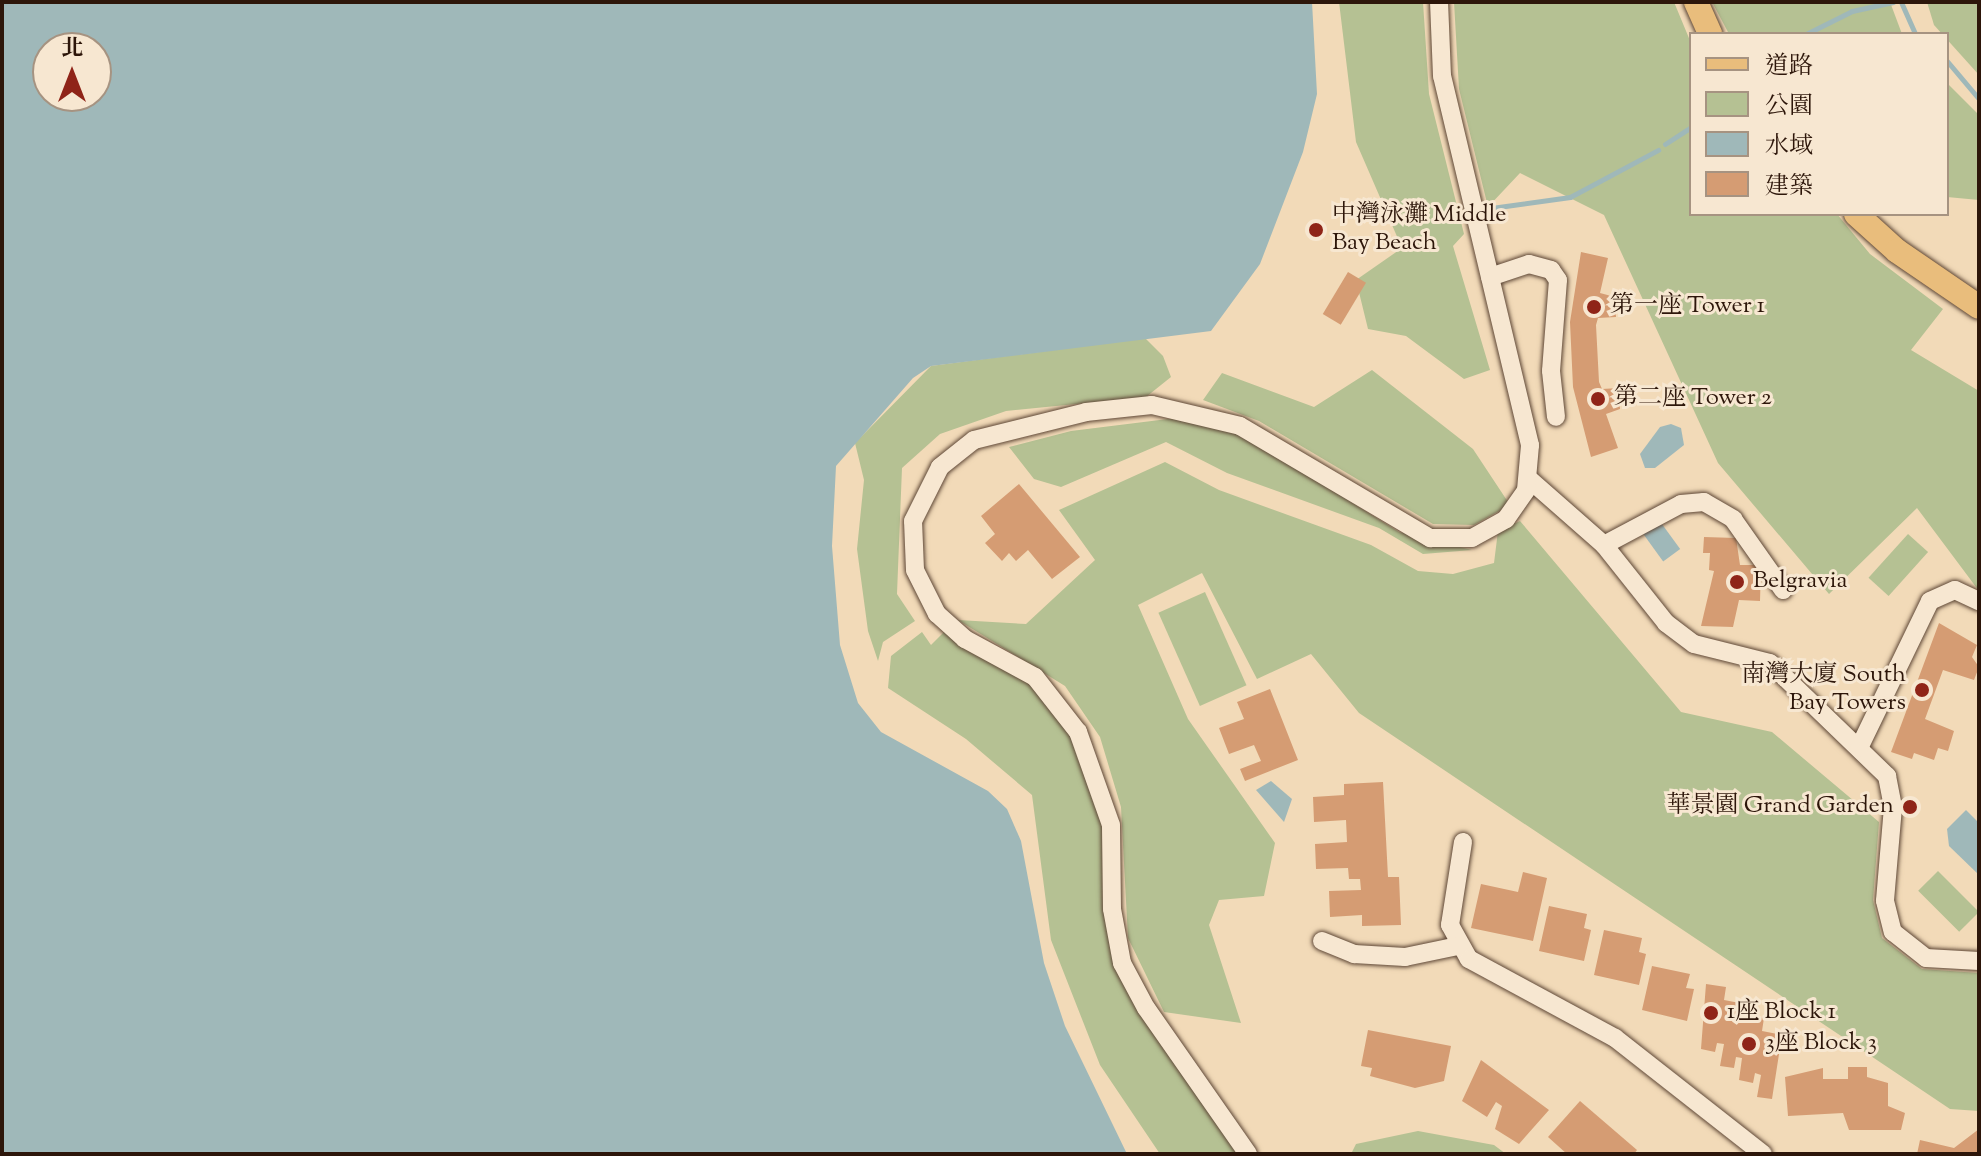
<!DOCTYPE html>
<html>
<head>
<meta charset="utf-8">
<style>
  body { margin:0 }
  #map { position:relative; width:1981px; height:1156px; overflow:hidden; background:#f2dab8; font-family:"Sorts Mill Goudy","Noto Serif TC",serif }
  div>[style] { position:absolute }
  .green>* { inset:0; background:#b5c193; transform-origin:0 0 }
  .water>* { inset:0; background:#9fb8b9; transform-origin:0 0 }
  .stream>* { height:5px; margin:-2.5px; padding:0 2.5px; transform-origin:2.5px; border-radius:2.5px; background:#9fb8b9 }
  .building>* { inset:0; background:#d59c73; transform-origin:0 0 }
  .roads { filter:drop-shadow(0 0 2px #5e4736) drop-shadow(0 0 2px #5e4736) }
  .minor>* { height:18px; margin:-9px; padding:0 9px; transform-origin:9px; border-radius:9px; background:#f7e7d1 }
  .major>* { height:24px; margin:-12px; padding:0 12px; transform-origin:12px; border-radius:12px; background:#e9bd7c }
  .dots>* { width:22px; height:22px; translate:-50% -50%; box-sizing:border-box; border:4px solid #f7e7d1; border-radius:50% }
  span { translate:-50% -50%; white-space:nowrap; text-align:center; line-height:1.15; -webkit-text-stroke:6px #f7e7d1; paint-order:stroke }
  .poi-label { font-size:24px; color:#2d160a }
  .left { translate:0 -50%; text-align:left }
  .right { translate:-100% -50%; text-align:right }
  .frame { position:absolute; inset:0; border:4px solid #2d160a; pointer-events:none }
  .legend { position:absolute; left:1689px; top:32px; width:260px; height:184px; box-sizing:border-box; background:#f7e7d1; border:2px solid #a69381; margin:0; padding:10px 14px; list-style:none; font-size:24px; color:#2d160a }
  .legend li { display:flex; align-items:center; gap:16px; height:40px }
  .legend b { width:40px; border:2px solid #a69381 }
  .north { position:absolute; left:32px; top:32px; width:80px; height:80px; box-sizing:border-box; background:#f7e7d1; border:2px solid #a69381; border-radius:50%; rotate:0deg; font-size:22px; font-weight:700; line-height:32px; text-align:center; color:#2d160a }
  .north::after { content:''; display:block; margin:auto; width:28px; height:36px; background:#8f2418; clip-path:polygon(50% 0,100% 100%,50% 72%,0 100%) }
</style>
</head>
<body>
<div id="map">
  <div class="green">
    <div style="clip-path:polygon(1339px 2px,1423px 2px,1429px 94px,1464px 234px,1453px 246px,1490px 370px,1464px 379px,1406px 336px,1368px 329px,1356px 280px,1402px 248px,1356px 142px)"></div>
    <div style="clip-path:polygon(1454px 2px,1674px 2px,1691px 43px,1691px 214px,1837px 214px,1870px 254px,1943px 309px,1911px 350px,1979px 391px,1979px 591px,1917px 508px,1829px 594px,1718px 463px,1604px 215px,1520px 173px,1488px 207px,1459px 89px)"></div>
    <div style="clip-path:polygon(1712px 2px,1890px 2px,1902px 34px,1729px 34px)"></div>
    <div style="clip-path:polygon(1927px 2px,1979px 2px,1979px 75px,1934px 25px)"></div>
    <div style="clip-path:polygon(1947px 83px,1979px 115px,1979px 200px,1947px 197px)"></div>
    <div style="clip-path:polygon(1145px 338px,1163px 356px,1171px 377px,1146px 397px,1006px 411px,940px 434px,902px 468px,897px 594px,915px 621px,883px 642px,878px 661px,868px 631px,857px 549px,864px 480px,855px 443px,931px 366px)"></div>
    <div style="clip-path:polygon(1372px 370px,1473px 449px,1510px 505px,1474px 525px,1433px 524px,1259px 421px,1203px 400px,1222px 373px,1314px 407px)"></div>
    <div style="clip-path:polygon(1192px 416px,1250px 439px,1399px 532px,1472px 550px,1423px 554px,1379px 528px,1227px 473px,1166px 442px,1061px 487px,1034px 479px,1009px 447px,1071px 431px)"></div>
    <div style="clip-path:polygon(1165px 462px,1219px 490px,1371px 545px,1418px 571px,1453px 574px,1494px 563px,1498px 531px,1520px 521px,1681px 712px,1772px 732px,1879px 822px,1873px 900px,1882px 938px,1922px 969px,1979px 973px,1979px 1111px,1950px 1109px,1359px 713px,1311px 654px,1257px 679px,1202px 573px,1138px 605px,1188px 719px,1275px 843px,1264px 896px,1219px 900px,1209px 925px,1241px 1023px,1164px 1012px,1128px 938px,1121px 807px,1100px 737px,1065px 686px,958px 620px,1026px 624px,1095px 560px,1059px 510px)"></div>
    <div style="left:1908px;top:534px;width:27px;height:59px;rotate:42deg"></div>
    <div style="left:1205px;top:592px;width:102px;height:51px;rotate:66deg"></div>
    <div style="clip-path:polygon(948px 628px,1023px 670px,1089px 743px,1122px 961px,1247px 1154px,1160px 1154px,1100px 1065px,1051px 940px,1032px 795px,966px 739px,888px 688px,891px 656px,922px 632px,931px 645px)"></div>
    <div style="left:1938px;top:871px;width:58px;height:28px;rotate:45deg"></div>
    <div style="clip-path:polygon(1418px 1131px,1494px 1145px,1506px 1154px,1351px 1154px,1356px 1144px)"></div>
  </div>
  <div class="water">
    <div style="clip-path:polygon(evenodd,2px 2px,1312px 2px,1317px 94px,1303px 152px,1260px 264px,1211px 331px,931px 366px,913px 378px,836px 466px,832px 546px,840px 645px,858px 703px,881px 732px,988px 791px,1007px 809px,1021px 841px,1044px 963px,1065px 1026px,1127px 1154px,2px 1154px,2px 2px,96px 48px,96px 96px,48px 96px,48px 48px,96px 48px)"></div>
    <div style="clip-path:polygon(1671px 424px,1681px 428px,1684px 445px,1655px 468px,1645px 468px,1640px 454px,1660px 427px)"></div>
    <div style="left:1659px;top:520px;width:36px;height:21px;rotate:54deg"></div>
    <div style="clip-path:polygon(1271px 781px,1292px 799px,1284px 822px,1256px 790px)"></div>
    <div style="clip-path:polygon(1966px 810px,1979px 823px,1979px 875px,1949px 846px,1947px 829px)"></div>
  </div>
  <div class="stream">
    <div style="left:1901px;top:2px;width:35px;rotate:66deg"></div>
    <div style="left:1806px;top:34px;width:51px;rotate:-26.6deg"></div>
    <div style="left:1852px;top:11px;width:42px;rotate:-12.4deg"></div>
    <div style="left:1947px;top:61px;width:50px;rotate:49.9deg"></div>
    <div style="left:1665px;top:144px;width:31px;rotate:-33deg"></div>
    <div style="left:1484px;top:209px;width:87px;rotate:-7.9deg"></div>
    <div style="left:1570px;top:197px;width:100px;rotate:-28.1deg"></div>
  </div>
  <div class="building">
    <div style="clip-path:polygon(1581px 252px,1608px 258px,1600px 293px,1615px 297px,1616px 317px,1598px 318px,1596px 325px,1599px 382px,1602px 389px,1619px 388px,1620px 409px,1606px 414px,1618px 448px,1591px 457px,1573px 387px,1570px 322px)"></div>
    <div style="left:1348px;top:272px;width:21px;height:49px;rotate:31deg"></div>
    <div style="clip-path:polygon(1019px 484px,1080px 557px,1052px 579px,1028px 550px,1016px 561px,1009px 553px,1002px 561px,985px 543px,995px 534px,981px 516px)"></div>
    <div style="clip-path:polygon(1704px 537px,1736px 538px,1740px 565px,1761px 565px,1760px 601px,1739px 600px,1733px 627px,1701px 626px,1714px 571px,1709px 570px,1710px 553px,1703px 553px)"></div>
    <div style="clip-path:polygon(1939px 623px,1977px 645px,1972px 657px,1979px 667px,1974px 680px,1943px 670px,1925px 719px,1954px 731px,1948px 751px,1938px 748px,1934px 760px,1914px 753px,1912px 759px,1891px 752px)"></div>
    <div style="clip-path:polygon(1270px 689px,1298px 760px,1245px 781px,1240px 769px,1261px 761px,1254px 745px,1229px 754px,1219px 728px,1244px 719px,1237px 702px)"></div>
    <div style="clip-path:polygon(1383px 782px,1388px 877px,1399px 877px,1401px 925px,1362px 926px,1362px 915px,1330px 917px,1329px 891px,1361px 890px,1360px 879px,1349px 879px,1348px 868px,1316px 869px,1315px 844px,1347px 842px,1346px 820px,1314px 822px,1313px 797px,1344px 795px,1344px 784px)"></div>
    <div style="clip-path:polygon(1523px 872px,1547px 878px,1533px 941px,1471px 928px,1481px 884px,1518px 892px)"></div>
    <div style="clip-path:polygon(1549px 906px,1587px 914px,1584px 928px,1591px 930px,1584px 961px,1539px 951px)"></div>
    <div style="clip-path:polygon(1604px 930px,1642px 938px,1639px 952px,1646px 954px,1639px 985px,1594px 975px)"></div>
    <div style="clip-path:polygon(1652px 966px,1690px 974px,1686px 988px,1694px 989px,1687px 1021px,1642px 1010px)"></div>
    <div style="clip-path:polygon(1706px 984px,1726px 987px,1724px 1000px,1745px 1004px,1743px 1015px,1764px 1018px,1762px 1031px,1782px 1035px,1772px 1099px,1757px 1097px,1761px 1075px,1755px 1073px,1753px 1083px,1739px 1080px,1742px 1058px,1736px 1057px,1734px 1068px,1720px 1066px,1724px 1044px,1717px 1043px,1715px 1052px,1701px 1049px)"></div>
    <div style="clip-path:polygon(1368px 1030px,1451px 1046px,1444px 1081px,1415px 1088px,1370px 1076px,1372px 1068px,1361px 1066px)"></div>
    <div style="clip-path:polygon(1481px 1060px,1549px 1110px,1519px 1144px,1495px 1129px,1502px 1106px,1496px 1102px,1487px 1117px,1462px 1101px)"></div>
    <div style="clip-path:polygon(1848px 1067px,1867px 1067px,1867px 1077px,1888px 1083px,1888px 1106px,1905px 1113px,1901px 1130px,1849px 1130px,1843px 1113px,1788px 1116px,1785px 1077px,1823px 1068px,1823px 1079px,1848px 1079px)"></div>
    <div style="clip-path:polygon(1580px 1101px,1637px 1150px,1634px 1154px,1567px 1154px,1548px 1137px)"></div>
    <div style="clip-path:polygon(1979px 1129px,1979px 1154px,1917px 1154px,1920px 1140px,1954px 1148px)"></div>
  </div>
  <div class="roads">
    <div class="minor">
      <div style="left:1490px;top:277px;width:41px;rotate:-18.4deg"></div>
      <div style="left:1529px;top:264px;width:23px;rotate:15deg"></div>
      <div style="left:1551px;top:270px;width:12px;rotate:55deg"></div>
      <div style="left:1558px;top:280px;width:91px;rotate:94.4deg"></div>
      <div style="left:1551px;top:371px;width:46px;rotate:83.8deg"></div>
      <div style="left:1529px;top:479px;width:100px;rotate:41.3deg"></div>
      <div style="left:1604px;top:545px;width:100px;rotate:51.5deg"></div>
      <div style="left:1666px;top:623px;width:35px;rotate:37deg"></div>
      <div style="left:1694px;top:644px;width:78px;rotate:14deg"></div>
      <div style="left:1770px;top:663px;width:163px;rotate:44deg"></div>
      <div style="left:1887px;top:776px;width:32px;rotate:79deg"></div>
      <div style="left:1893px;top:807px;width:94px;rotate:94.9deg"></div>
      <div style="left:1885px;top:901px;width:32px;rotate:76deg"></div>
      <div style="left:1893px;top:932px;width:42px;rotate:38.2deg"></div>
      <div style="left:1926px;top:958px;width:53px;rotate:3.2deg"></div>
      <div style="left:1604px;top:545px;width:87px;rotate:-28deg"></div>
      <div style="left:1681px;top:504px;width:23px;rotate:-5deg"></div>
      <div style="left:1704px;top:502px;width:34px;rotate:30deg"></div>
      <div style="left:1733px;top:519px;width:87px;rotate:54.8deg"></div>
      <div style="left:1859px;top:748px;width:163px;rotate:-64.2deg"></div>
      <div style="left:1930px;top:601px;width:27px;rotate:-24deg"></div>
      <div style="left:1955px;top:590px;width:26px;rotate:25deg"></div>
      <div style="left:1463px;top:842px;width:84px;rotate:98.9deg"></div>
      <div style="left:1450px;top:925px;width:39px;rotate:61deg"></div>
      <div style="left:1469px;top:959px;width:166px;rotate:28.4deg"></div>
      <div style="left:1615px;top:1038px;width:188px;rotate:38.1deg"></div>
      <div style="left:1322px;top:941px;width:35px;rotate:22deg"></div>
      <div style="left:1354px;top:954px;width:51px;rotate:3.4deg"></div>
      <div style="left:1405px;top:957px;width:54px;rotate:-11.7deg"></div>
      <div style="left:1248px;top:1154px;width:178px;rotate:-124.9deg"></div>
      <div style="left:1146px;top:1008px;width:51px;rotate:-118.1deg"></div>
      <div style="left:1122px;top:963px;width:55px;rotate:-100.5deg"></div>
      <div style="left:1112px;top:909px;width:84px;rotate:-90.7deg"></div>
      <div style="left:1111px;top:825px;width:99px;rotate:-109.5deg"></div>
      <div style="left:1078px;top:732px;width:70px;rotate:-128deg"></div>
      <div style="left:1035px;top:677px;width:80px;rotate:-151.5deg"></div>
      <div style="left:965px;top:639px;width:38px;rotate:-138deg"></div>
      <div style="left:937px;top:614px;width:49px;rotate:-116.6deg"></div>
      <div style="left:915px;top:570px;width:49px;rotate:-92.3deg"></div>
      <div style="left:913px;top:521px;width:60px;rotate:-63.4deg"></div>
      <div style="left:940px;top:467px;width:43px;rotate:-38.5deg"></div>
      <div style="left:974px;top:440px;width:115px;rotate:-14deg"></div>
      <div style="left:1086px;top:412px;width:66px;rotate:-6.1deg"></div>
      <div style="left:1152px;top:405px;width:90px;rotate:13.4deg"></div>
      <div style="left:1240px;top:426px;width:221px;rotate:30.5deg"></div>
      <div style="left:1430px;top:538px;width:42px"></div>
      <div style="left:1472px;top:538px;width:39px;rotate:-29deg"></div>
      <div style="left:1506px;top:519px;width:35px;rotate:-55deg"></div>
      <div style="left:1526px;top:490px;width:45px;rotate:-84.9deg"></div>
      <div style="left:1530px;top:445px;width:379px;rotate:-103.4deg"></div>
      <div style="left:1442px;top:76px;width:74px;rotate:-92.3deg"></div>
    </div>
    <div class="major">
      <div style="left:1696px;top:2px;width:35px;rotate:66deg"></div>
      <div style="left:1856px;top:214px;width:55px;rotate:42.1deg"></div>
      <div style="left:1897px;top:251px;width:99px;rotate:34.3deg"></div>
    </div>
  </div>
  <div class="dots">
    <div style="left:1316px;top:230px;background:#8f2418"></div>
    <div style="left:1594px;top:307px;background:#8f2418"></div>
    <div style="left:1598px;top:399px;background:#8f2418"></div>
    <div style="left:1737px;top:582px;background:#8f2418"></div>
    <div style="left:1922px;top:690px;background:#8f2418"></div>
    <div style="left:1910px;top:807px;background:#8f2418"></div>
    <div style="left:1711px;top:1013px;background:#8f2418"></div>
    <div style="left:1749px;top:1044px;background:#8f2418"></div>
  </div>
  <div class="poi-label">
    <span class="left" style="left:1332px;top:230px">中灣泳灘 Middle<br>Bay Beach</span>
    <span class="left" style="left:1610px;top:307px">第一座 Tower 1</span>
    <span class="left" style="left:1614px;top:399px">第二座 Tower 2</span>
    <span class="left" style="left:1753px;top:582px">Belgravia</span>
    <span class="right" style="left:1906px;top:690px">南灣大廈 South<br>Bay Towers</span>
    <span class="right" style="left:1894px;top:807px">華景園 Grand Garden</span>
    <span class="left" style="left:1727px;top:1013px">1座 Block 1</span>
    <span class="left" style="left:1765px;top:1044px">3座 Block 3</span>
  </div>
  <div class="frame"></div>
  <ul class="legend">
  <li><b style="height:10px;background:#e9bd7c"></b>道路</li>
  <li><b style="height:22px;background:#b5c193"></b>公園</li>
  <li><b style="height:22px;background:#9fb8b9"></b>水域</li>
  <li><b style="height:22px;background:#d59c73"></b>建築</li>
  </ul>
  <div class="north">北</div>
</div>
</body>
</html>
